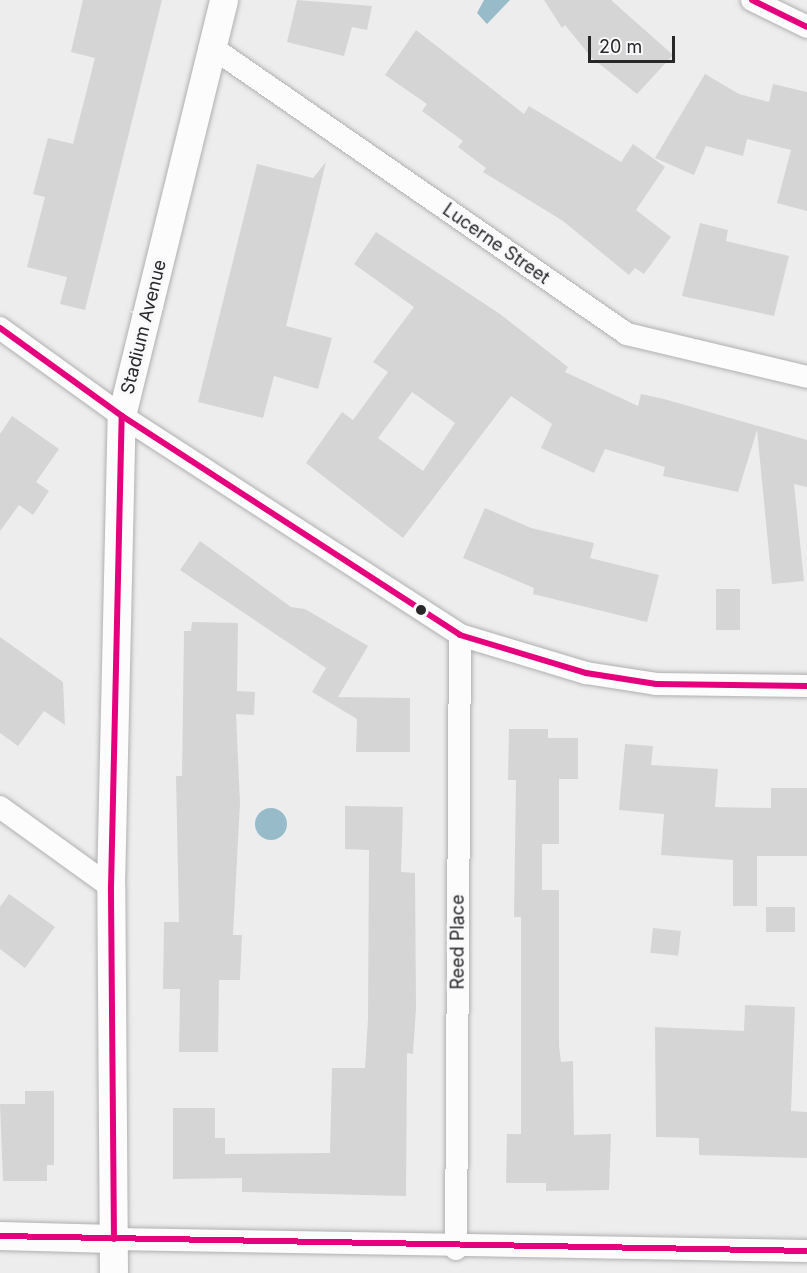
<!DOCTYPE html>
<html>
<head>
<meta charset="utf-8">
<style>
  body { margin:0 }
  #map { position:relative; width:807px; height:1273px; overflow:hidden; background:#ededed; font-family:Inter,sans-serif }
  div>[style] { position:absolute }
  .water>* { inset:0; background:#98bbc9 }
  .round { border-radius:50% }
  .building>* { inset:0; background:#d5d5d5; transform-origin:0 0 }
  .roads { filter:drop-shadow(0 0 2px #b0b0b0) drop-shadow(0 0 2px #b0b0b0) }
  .minor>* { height:22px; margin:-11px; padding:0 11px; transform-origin:11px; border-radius:11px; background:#fcfcfc }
  .tertiary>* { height:28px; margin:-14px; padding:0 14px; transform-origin:14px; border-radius:14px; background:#fcfcfc }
  .bus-1>* { height:6px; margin:-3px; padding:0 3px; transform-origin:3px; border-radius:3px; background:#e5007d }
  .dots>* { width:16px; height:16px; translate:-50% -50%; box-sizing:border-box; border:3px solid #f9f9fb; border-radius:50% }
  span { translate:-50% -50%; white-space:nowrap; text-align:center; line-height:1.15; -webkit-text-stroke:6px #f9f9fb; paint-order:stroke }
  .street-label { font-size:18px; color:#282829 }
  .scale { position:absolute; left:588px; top:36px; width:87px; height:27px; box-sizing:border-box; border:3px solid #282829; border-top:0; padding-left:8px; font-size:18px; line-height:21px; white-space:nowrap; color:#282829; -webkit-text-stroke:4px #f9f9fb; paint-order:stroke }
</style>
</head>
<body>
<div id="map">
  <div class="water">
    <div style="clip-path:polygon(484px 0,510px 0,487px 24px,477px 13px)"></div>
    <div class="round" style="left:255px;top:808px;width:32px;height:32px"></div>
  </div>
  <div class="building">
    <div style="clip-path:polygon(83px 0,162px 0,85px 310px,60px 304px,67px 277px,27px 267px,45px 197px,33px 194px,48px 138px,73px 144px,95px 58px,71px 52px)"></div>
    <div style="clip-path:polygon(297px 0,372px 6px,367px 30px,352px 27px,344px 56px,287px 42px)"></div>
    <div style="clip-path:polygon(544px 0,611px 0,673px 55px,637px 94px,591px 57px,565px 25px,562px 28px)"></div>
    <div style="clip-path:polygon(416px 30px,524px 114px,529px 106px,621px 162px,633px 144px,665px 167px,636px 210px,671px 237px,644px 274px,635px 268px,629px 275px,563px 221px,483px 172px,486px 168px,458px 147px,463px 141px,422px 111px,427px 104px,385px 75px)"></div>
    <div style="clip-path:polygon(705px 74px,739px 94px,769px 102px,773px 84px,807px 92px,807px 211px,777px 203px,791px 150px,747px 139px,743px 156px,706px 146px,694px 175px,655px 158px)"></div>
    <div style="clip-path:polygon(326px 162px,286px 326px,332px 338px,318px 389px,274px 376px,263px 418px,198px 402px,257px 164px,313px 178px)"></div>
    <div style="clip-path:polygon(700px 223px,728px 230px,726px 241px,789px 256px,774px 316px,682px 296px)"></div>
    <div style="clip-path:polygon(evenodd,376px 232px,500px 314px,568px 367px,565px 372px,638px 406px,641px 394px,664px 399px,807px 440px,807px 487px,794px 484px,804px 581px,772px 584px,757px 430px,738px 492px,663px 476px,665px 467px,605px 449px,594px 473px,541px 448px,552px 424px,511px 396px,403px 538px,306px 463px,342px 412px,353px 420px,388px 372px,373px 362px,414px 307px,354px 264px,376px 232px,412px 392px,455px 423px,423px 471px,378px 438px,412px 392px)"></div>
    <div style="clip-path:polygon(12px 416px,59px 449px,36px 482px,49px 491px,33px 515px,19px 505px,0 531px,0 434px)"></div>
    <div style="clip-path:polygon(485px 508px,531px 528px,594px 543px,590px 558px,659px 575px,647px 622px,533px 594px,534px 588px,463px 558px)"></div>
    <div style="clip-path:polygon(200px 541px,291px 607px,305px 609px,368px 646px,338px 697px,410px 698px,410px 752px,356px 752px,357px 719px,312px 692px,326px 668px,180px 570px)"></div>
    <div style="left:716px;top:589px;width:24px;height:41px"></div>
    <div style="clip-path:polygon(192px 622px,238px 623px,237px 691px,255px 692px,254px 715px,236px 714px,240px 803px,233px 935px,242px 935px,240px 980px,219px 980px,218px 1052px,179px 1052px,180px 989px,163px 989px,164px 922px,179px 922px,176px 776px,182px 776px,184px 631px,191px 631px)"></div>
    <div style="clip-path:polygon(0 637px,63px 682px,65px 725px,44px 711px,18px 746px,0 733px)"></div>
    <div style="clip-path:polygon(509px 729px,548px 729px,548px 738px,578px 738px,578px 779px,559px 779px,559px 844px,542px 844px,542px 890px,559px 890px,559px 1046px,561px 1062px,573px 1061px,574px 1135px,611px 1134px,609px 1190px,546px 1191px,546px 1183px,506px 1183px,507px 1134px,521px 1134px,521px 917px,514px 917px,516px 780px,508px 780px)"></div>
    <div style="clip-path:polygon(625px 744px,653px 746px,651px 765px,718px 769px,715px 807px,771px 808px,771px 788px,807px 788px,807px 856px,757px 856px,757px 906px,733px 906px,733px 860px,661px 855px,664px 814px,619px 810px)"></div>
    <div style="clip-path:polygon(345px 806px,403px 807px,401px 872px,415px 873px,416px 1008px,413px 1054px,407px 1053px,406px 1196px,242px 1192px,242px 1178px,173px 1179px,173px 1108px,215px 1108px,215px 1138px,225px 1138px,225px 1154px,330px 1153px,332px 1068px,365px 1068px,368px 1019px,369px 850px,345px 849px)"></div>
    <div style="clip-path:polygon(9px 894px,55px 927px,25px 968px,0 949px,0 907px)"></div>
    <div style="left:795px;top:907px;width:25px;height:29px;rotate:90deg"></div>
    <div style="left:653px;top:928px;width:28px;height:25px;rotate:6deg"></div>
    <div style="clip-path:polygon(745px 1005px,795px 1007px,791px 1111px,807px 1112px,807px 1158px,699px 1155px,699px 1138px,656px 1137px,655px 1027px,744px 1031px)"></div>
    <div style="clip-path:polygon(25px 1091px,54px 1091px,54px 1165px,47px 1165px,47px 1181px,3px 1181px,0 1104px,25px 1104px)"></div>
  </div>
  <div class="roads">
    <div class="minor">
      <div style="left:752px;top:0;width:61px;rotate:26.1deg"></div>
      <div style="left:213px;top:48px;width:503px;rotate:34.64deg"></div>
      <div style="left:627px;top:334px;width:185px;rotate:13.4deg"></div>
      <div style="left:0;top:328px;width:150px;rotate:35.8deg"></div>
      <div style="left:122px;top:416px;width:403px;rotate:32.9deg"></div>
      <div style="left:460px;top:635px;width:132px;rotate:16.8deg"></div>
      <div style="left:586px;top:673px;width:71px;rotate:8.9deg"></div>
      <div style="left:656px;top:684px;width:151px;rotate:0.8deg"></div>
      <div style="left:0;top:807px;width:137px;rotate:35.8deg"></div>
      <div style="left:114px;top:1239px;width:693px;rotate:0.99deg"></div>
      <div style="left:456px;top:1249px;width:614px;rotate:-89.63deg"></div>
    </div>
    <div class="tertiary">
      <div style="left:0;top:1236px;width:114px;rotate:1.5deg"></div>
      <div style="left:114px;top:1273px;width:386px;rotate:-90.4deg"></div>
      <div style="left:111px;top:887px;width:471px;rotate:-88.7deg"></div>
      <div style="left:122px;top:416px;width:428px;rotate:-76.2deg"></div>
    </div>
  </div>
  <div class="bus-1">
    <div style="left:752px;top:0;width:61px;rotate:26.1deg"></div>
    <div style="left:0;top:328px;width:150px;rotate:35.8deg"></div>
    <div style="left:122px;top:416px;width:403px;rotate:32.9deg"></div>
    <div style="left:460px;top:635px;width:132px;rotate:16.8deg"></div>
    <div style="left:586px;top:673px;width:71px;rotate:8.9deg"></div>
    <div style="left:656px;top:684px;width:151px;rotate:0.8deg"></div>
    <div style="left:0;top:1236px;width:807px;rotate:1.06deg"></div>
    <div style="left:114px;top:1239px;width:352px;rotate:-90.5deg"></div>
    <div style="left:111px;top:887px;width:471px;rotate:-88.7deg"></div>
  </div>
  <div class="dots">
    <div style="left:421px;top:610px;background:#282829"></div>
  </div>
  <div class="street-label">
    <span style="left:496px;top:244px;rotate:35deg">Lucerne Street</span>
    <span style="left:144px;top:327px;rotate:-76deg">Stadium Avenue</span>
    <span style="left:458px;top:942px;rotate:-90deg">Reed Place</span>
  </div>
  <div class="scale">20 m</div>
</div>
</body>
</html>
